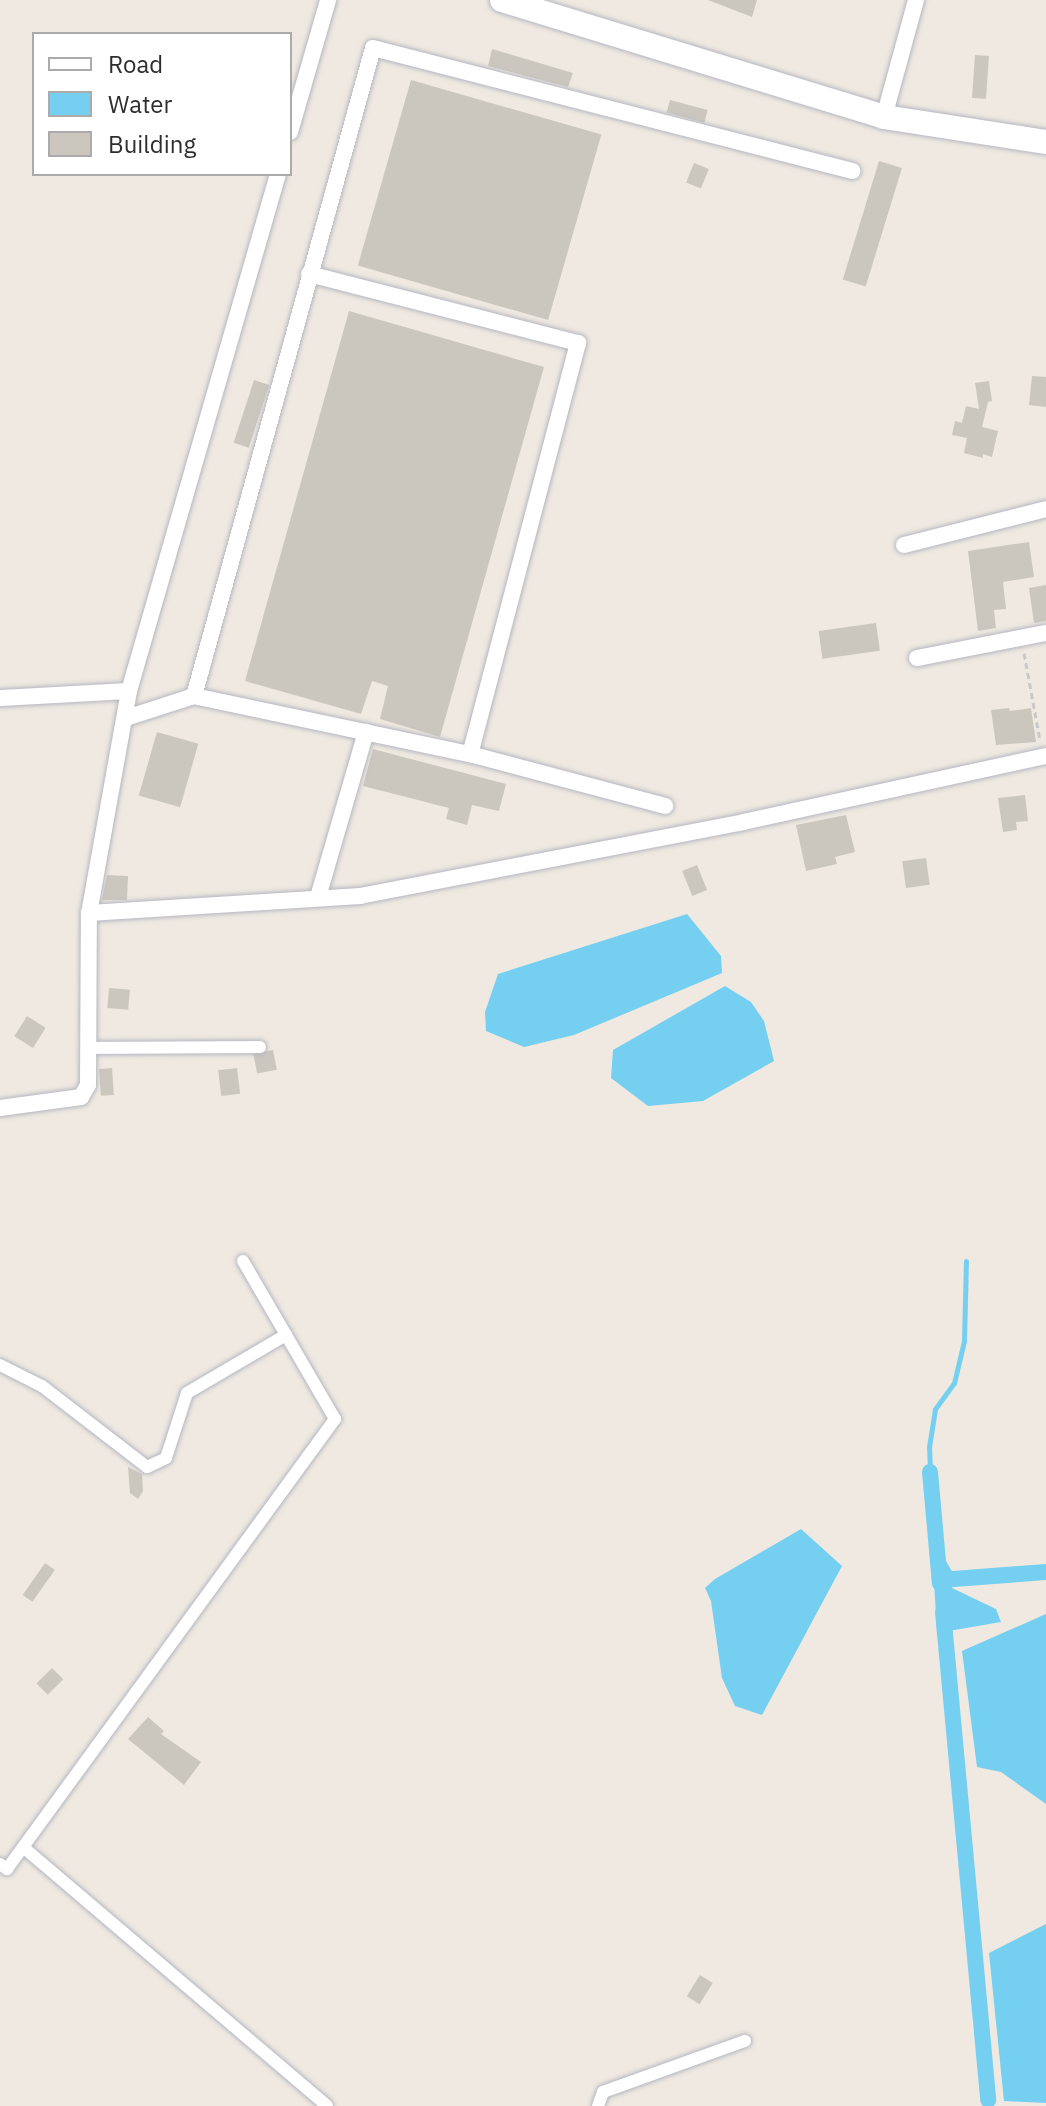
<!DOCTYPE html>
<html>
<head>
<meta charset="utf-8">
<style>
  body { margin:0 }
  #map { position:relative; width:1046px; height:2106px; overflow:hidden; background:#efe9e1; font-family:"IBM Plex Sans",sans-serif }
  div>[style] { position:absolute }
  .water>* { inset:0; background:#75cff0 }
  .stream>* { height:5px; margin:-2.5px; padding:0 2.5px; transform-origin:2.5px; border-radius:2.5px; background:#75cff0 }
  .canal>* { height:16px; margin:-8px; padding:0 8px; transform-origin:8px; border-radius:8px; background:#75cff0 }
  .building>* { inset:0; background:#cbc7bf; transform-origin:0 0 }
  .path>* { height:3px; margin-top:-1.5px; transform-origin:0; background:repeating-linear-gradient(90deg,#c9c9c9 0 6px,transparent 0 10px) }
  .roads { filter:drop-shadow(0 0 2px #b4b7c1) drop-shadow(0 0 2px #b4b7c1) }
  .pedestrian>* { height:12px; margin:-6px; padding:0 6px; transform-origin:6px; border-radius:6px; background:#fff }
  .minor>* { height:16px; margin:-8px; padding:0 8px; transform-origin:8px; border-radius:8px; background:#fff }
  .secondary>* { height:24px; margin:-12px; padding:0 12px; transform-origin:12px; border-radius:12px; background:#fff }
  span { translate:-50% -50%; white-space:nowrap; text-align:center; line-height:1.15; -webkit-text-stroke:7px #fff; paint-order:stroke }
  .legend { position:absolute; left:32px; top:32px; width:260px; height:144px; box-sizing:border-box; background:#fff; border:2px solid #ababab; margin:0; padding:10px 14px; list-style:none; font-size:24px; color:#2e2e2e }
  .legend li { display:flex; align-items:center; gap:16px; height:40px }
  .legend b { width:40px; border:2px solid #ababab }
</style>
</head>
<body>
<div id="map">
  <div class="water">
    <div style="clip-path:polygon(687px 914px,721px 956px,722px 973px,574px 1035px,524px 1047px,486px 1031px,485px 1012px,498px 974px)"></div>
    <div style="clip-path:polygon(725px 986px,751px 1002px,764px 1021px,774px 1061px,703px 1101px,648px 1106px,611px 1078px,613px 1050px)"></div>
    <div style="clip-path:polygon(801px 1529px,842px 1566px,762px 1715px,735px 1706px,722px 1678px,711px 1601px,705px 1588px,715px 1579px)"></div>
    <div style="clip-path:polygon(946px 1561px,954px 1575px,952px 1588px,996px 1609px,1001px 1622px,937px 1633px,933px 1564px)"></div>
    <div style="clip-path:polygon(1046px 1614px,1046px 1804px,1001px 1772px,977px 1767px,962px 1651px)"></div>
    <div style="clip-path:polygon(1046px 1924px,1046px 2103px,1004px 2101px,989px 1953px)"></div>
  </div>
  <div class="stream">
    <div style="left:930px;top:1472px;width:25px;rotate:-92deg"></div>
    <div style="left:929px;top:1447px;width:38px;rotate:-81deg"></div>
    <div style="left:935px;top:1409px;width:32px;rotate:-54deg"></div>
    <div style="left:954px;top:1383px;width:43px;rotate:-76.6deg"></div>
    <div style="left:964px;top:1341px;width:80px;rotate:-88.6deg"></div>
  </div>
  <div class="canal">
    <div style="left:930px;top:1472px;width:112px;rotate:84.9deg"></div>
    <div style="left:940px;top:1580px;width:106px;rotate:-4.3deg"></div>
    <div style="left:943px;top:1612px;width:490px;rotate:84.7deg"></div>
  </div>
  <div class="building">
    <div style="clip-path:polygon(708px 0,757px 0,752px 17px)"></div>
    <div style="clip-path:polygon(492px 49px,573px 73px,568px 87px,488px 66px)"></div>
    <div style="left:975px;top:55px;width:14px;height:43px;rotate:4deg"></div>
    <div style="left:411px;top:80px;width:198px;height:193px;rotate:16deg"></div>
    <div style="left:670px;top:100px;width:39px;height:13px;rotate:15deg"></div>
    <div style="left:879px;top:161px;width:24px;height:124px;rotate:17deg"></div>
    <div style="left:694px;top:163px;width:16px;height:21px;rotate:22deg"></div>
    <div style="clip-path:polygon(349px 311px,544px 367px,440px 737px,380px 719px,388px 686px,372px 681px,361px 714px,245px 681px)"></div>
    <div style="clip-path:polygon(1032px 376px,1046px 377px,1046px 407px,1029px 405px)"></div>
    <div style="left:254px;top:380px;width:16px;height:66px;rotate:18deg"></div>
    <div style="clip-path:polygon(989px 381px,992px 401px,988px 402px,982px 427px,998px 431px,992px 457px,983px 454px,983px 458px,964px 453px,967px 438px,952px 435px,955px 421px,962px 423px,966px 406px,979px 409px,975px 383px)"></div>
    <div style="clip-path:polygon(1029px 542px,1034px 577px,1003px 582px,1006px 609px,994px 610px,996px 628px,978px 631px,968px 551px)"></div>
    <div style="clip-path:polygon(1046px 585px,1046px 621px,1034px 623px,1029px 588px)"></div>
    <div style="left:876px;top:623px;width:28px;height:58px;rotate:82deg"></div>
    <div style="clip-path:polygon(1009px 708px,1010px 711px,1031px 708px,1036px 742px,996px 745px,991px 710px)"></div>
    <div style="left:157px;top:732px;width:43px;height:66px;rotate:16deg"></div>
    <div style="clip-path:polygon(373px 749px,506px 784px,499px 811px,472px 805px,467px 825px,446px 819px,449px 808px,363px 786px)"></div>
    <div style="clip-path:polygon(1025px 795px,1028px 821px,1016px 822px,1017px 830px,1003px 832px,998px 798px)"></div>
    <div style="clip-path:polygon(846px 815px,855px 852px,835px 857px,837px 864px,806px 871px,796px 825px)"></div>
    <div style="left:926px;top:858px;width:27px;height:24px;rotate:82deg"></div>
    <div style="left:697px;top:865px;width:27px;height:16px;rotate:68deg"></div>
    <div style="clip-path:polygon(107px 875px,128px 876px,127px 900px,102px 900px)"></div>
    <div style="left:109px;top:988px;width:21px;height:20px;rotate:5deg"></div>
    <div style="left:27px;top:1016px;width:22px;height:24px;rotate:32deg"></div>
    <div style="left:273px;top:1050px;width:20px;height:20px;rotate:79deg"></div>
    <div style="left:112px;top:1068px;width:27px;height:13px;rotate:86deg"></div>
    <div style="left:237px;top:1068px;width:26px;height:19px;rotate:83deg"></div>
    <div style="clip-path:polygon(128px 1467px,142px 1474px,143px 1491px,138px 1499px,130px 1493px)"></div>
    <div style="left:45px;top:1563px;width:12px;height:39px;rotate:35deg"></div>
    <div style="left:52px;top:1668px;width:16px;height:22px;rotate:45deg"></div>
    <div style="clip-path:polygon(148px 1717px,164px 1731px,161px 1734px,201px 1762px,184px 1785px,128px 1739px)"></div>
    <div style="left:700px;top:1975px;width:15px;height:25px;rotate:32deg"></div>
  </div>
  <div class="path">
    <div style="left:1024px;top:653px;width:88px;rotate:79.6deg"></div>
  </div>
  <div class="roads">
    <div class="pedestrian">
      <div style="left:87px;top:1048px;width:173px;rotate:-0.3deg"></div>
      <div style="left:0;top:1365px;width:47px;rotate:26.6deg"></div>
      <div style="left:42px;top:1386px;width:133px;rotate:37.6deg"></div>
      <div style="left:147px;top:1467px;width:21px;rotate:-25deg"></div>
      <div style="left:166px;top:1458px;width:68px;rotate:-72.1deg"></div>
      <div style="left:187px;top:1393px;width:115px;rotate:-30.4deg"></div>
      <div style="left:23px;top:1847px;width:399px;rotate:40.4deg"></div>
      <div style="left:0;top:1864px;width:9px;rotate:36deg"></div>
      <div style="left:7px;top:1869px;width:557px;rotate:-53.91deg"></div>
      <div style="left:335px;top:1419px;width:183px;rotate:-120.2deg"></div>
      <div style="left:598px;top:2106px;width:15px;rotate:-70deg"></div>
      <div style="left:603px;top:2092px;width:151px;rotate:-19.8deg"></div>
    </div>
    <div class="minor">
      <div style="left:884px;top:117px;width:121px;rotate:-74.7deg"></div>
      <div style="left:290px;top:132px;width:137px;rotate:-73.9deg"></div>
      <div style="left:309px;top:274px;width:278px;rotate:14.4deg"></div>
      <div style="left:578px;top:343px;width:425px;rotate:104.7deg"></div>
      <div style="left:904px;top:545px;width:146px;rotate:-14.2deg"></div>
      <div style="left:917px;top:658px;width:131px;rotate:-11deg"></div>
      <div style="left:129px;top:691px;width:226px;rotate:100.2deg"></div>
      <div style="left:89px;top:913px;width:272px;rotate:-3.6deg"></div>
      <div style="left:360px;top:896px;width:390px;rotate:-10.9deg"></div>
      <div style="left:743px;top:822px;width:310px;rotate:-12.3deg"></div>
      <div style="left:194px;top:696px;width:672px;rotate:-74.56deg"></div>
      <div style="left:373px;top:48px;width:495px;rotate:14.4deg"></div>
      <div style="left:0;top:698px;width:129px;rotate:-3.1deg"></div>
      <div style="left:129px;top:691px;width:538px;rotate:-73.92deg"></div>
      <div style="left:126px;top:718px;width:71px;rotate:-17.9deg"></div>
      <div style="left:194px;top:696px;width:282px;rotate:11.9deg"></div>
      <div style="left:470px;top:754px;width:202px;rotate:14.9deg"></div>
      <div style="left:318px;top:897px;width:172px;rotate:-73.8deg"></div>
      <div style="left:0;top:1108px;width:82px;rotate:-7.7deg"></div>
      <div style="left:81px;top:1097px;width:14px;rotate:-60deg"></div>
      <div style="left:88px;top:1085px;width:172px;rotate:-89.7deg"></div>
    </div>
    <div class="secondary">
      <div style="left:502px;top:0;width:400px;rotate:17deg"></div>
      <div style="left:884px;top:117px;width:164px;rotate:8.8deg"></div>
    </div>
  </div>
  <ul class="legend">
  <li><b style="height:10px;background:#fff"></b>Road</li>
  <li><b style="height:22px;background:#75cff0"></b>Water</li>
  <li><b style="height:22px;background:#cbc7bf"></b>Building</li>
  </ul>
</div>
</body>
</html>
